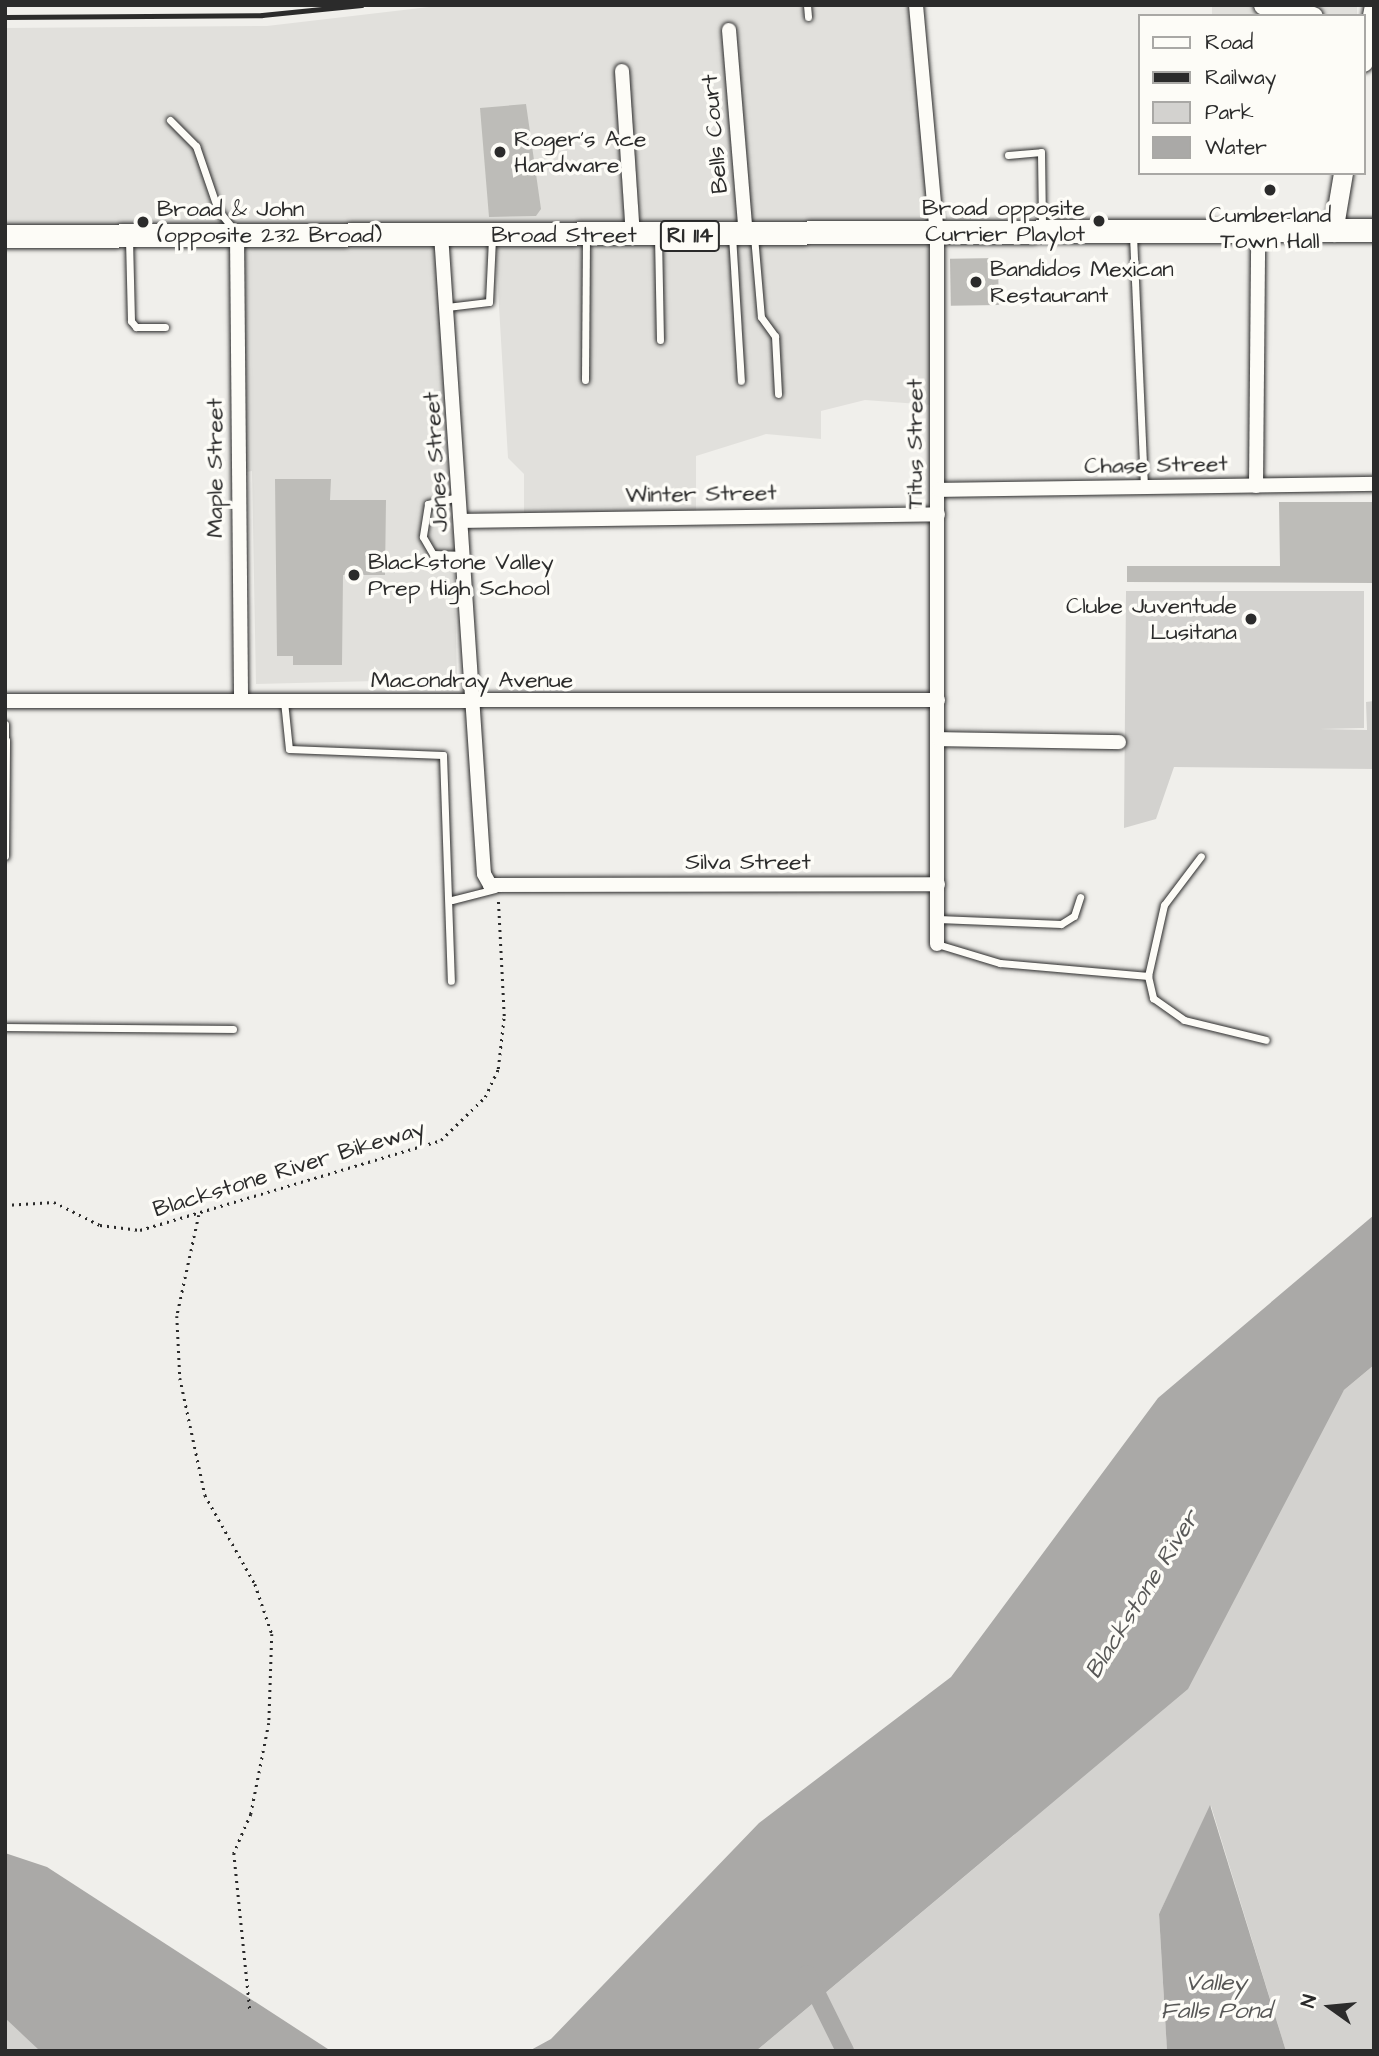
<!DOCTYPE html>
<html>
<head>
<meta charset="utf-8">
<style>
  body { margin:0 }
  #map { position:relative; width:1379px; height:2056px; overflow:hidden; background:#f0efeb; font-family:"Architects Daughter",sans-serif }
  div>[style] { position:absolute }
  .built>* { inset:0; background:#e1e0dc; transform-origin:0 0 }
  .green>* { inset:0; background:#d3d2cf }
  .water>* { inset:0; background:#aaa9a7 }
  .canal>* { height:18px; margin:-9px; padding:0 9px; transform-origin:9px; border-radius:9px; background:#aaa9a7 }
  .building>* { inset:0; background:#bdbcb8; transform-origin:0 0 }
  .path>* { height:2.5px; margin-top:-1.25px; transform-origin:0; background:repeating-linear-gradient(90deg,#2b2b2b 0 2px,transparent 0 7px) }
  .roads { filter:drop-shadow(0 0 2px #2b2b2b) drop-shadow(0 0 2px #2b2b2b) }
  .lane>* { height:7px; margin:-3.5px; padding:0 3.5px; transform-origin:3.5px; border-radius:3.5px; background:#fdfcf7 }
  .street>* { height:14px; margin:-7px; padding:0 7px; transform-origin:7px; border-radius:7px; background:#fdfcf7 }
  .secondary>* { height:19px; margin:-9.5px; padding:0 9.5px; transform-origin:9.5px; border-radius:9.5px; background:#fdfcf7 }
  .primary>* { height:23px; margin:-11.5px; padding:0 11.5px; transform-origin:11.5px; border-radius:11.5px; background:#fdfcf7 }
  .rail>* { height:5px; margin:-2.5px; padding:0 2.5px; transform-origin:2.5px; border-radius:2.5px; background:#2b2b2b }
  .dots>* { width:19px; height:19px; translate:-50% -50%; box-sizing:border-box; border:4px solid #fdfcf7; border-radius:50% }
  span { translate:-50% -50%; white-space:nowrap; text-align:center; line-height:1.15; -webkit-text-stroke:7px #fdfcf7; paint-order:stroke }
  .shield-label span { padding:2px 5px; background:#fdfcf7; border:2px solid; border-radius:5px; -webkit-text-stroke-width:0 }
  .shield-label { font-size:21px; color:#2b2b2b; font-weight:700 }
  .street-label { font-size:23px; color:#2b2b2b }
  .poi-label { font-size:23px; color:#2b2b2b }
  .left { translate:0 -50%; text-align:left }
  .right { translate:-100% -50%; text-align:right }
  .water-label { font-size:24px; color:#575756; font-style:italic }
  .frame { position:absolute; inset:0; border:7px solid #2b2b2b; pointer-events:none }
  .legend { position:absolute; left:1138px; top:14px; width:228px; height:161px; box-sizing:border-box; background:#fdfcf7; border:2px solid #a9a8a5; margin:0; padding:9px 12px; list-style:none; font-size:21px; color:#2b2b2b }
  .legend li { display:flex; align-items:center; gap:14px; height:35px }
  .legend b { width:35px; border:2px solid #a9a8a5 }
  .north { position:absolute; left:1295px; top:1972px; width:70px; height:70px; -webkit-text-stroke:5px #fdfcf7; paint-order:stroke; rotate:285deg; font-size:19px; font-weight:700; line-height:28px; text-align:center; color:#2b2b2b }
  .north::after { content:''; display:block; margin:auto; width:24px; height:32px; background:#2b2b2b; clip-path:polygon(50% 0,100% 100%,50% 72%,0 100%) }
</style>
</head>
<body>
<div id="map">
  <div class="built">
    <div style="clip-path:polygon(446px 5px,923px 5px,934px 132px,932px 405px,865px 400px,821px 411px,821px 439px,766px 434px,696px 456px,696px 514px,524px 520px,524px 474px,508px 458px,495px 239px,447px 234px,457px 679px,256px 684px,252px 471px,240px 473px,238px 239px,5px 237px,5px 28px,267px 26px)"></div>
    <div style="left:1212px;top:5px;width:145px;height:11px"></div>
  </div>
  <div class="green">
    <div style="clip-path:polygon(1126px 591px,1364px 591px,1364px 728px,1320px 729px,1367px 730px,1366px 702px,1374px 701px,1374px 769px,1174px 767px,1156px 819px,1124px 828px)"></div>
    <div style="clip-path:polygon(1374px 1365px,1374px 2051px,1286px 2051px,1211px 1806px,1159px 1914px,1167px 2051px,756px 2051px,1014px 1835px,1344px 1390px)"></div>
    <div style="clip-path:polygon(5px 2018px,12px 2020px,40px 2051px,5px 2051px)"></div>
  </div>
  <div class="water">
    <div style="clip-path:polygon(1374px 1215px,1374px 1365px,1344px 1390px,1188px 1689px,756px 2051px,529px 2051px,551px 2039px,759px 1823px,951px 1677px,1158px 1398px)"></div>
    <div style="clip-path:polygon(1210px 1805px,1286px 2051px,1167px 2051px,1159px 1914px)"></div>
    <div style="clip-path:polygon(5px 1853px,47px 1867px,331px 2051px,40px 2051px,5px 2018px)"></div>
  </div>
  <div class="canal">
    <div style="left:807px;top:1974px;width:86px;rotate:63.7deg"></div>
  </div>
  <div class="building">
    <div style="clip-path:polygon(526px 104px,541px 209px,536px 216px,489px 217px,480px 108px)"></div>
    <div style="left:998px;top:258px;width:47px;height:48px;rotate:89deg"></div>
    <div style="clip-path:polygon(275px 479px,331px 479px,330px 500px,386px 500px,385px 575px,343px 575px,342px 665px,293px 665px,293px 656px,277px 656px)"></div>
    <div style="clip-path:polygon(1279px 502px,1374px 502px,1374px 583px,1127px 582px,1127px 566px,1280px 566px)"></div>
  </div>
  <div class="path">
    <div style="left:5px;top:1205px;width:49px;rotate:-3.5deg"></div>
    <div style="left:54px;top:1202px;width:51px;rotate:26.6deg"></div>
    <div style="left:100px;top:1225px;width:40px;rotate:7.1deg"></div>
    <div style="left:140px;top:1230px;width:314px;rotate:-16.6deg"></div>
    <div style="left:441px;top:1140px;width:62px;rotate:-44.3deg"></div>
    <div style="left:485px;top:1097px;width:31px;rotate:-65deg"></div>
    <div style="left:498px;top:1069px;width:53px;rotate:-83.5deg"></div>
    <div style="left:504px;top:1016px;width:118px;rotate:-92.9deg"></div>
    <div style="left:199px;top:1215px;width:103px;rotate:102.3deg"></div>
    <div style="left:177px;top:1316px;width:62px;rotate:87.2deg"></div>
    <div style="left:180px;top:1378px;width:120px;rotate:77.9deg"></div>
    <div style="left:205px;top:1495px;width:102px;rotate:60.7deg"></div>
    <div style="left:255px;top:1584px;width:53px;rotate:71.2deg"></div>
    <div style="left:272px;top:1634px;width:89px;rotate:91.9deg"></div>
    <div style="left:269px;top:1723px;width:93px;rotate:101.2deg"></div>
    <div style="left:251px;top:1814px;width:43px;rotate:113.6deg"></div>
    <div style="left:234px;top:1853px;width:159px;rotate:84.2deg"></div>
  </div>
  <div class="roads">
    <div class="lane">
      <div style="left:807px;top:5px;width:12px;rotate:85deg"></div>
      <div style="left:170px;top:120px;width:37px;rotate:45deg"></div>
      <div style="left:196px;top:146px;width:68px;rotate:71deg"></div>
      <div style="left:218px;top:210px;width:27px;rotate:51deg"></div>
      <div style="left:1008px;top:155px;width:33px;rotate:-5deg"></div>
      <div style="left:1041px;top:152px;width:75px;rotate:89.2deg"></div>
      <div style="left:732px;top:235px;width:146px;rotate:86.5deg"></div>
      <div style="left:1133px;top:235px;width:252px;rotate:87.5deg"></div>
      <div style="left:658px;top:236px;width:104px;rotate:88.9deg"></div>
      <div style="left:754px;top:236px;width:81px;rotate:85.1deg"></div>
      <div style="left:761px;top:317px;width:24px;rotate:54deg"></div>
      <div style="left:775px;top:336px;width:58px;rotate:87deg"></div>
      <div style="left:129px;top:239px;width:82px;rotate:88.6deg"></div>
      <div style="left:131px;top:321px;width:8px;rotate:50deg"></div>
      <div style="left:136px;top:327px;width:29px"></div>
      <div style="left:447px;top:307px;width:42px;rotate:-6.8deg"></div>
      <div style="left:489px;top:302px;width:64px;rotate:-87.3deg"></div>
      <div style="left:585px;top:380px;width:143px;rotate:-89.6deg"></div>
      <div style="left:458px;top:497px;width:31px;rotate:167deg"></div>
      <div style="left:428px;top:504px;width:33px;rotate:99deg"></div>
      <div style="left:423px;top:537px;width:20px;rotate:60deg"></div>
      <div style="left:433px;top:554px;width:32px;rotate:2deg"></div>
      <div style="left:284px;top:701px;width:48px;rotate:84.1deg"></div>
      <div style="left:289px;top:749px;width:154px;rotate:2.2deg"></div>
      <div style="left:443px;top:755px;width:226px;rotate:88deg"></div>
      <div style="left:5px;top:724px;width:17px;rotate:90deg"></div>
      <div style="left:5px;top:856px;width:116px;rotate:-89.5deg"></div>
      <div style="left:452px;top:900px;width:44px;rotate:-14.3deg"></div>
      <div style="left:938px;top:919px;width:123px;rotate:2.3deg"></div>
      <div style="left:1061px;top:924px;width:15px;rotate:-32deg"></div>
      <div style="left:1074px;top:916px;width:20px;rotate:-72deg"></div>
      <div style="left:937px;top:944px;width:66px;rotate:16.8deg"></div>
      <div style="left:1000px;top:963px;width:149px;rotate:5deg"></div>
      <div style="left:1148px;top:976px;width:73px;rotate:-77.3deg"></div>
      <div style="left:1164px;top:905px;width:61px;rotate:-52.9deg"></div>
      <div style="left:1148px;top:976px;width:23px;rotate:77deg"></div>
      <div style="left:1153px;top:998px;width:38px;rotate:35deg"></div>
      <div style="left:1184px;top:1020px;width:84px;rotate:13.7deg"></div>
      <div style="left:5px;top:1027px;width:228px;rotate:0.5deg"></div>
    </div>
    <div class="street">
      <div style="left:916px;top:5px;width:231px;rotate:84.8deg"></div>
      <div style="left:937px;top:235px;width:709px;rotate:90deg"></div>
      <div style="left:729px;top:30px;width:206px;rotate:85.3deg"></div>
      <div style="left:622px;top:71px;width:164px;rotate:86.2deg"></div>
      <div style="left:441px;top:234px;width:641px;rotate:86.16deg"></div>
      <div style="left:484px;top:874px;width:13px;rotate:61deg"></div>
      <div style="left:490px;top:885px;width:448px;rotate:-0.1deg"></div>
      <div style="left:237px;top:235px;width:466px;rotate:89.5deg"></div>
      <div style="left:1256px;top:486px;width:254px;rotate:-89.5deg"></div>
      <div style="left:939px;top:490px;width:435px;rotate:-0.8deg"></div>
      <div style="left:464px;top:521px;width:474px;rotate:-0.8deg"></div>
      <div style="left:5px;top:701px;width:933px;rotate:-0.06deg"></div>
      <div style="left:939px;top:739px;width:180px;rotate:1deg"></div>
    </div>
    <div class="secondary">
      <div style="left:1263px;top:5px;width:51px;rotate:12.4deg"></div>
      <div style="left:1363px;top:62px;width:58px;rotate:-79.1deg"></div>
      <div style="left:1333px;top:232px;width:60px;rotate:-80.4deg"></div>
    </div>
    <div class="primary">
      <div style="left:5px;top:236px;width:1369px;rotate:-0.25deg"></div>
    </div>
  </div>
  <div class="rail">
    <div style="left:5px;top:17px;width:257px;rotate:-0.4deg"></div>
    <div style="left:262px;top:15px;width:100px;rotate:-5.7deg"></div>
  </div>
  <div class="dots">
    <div style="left:500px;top:152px;background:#2b2b2b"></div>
    <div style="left:1270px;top:190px;background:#2b2b2b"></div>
    <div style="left:1099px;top:221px;background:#2b2b2b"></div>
    <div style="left:143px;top:222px;background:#2b2b2b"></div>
    <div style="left:976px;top:282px;background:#2b2b2b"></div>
    <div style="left:354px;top:575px;background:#2b2b2b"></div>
    <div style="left:1251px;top:619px;background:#2b2b2b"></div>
  </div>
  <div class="shield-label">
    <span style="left:690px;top:236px">RI 114</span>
  </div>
  <div class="street-label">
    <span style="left:715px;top:134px;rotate:-95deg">Bells Court</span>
    <span style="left:564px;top:235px">Broad Street</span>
    <span style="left:915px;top:444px;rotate:-90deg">Titus Street</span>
    <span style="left:436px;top:462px;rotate:-94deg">Jones Street</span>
    <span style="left:1156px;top:465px;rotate:-1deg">Chase Street</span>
    <span style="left:215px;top:468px;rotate:-90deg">Maple Street</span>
    <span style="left:701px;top:494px;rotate:-1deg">Winter Street</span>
    <span style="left:472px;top:680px">Macondray Avenue</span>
    <span style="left:748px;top:862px">Silva Street</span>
    <span style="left:289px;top:1169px;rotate:-17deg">Blackstone River Bikeway</span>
  </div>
  <div class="poi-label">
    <span class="left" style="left:514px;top:152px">Roger's Ace<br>Hardware</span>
    <span class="right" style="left:1085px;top:221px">Broad opposite<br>Currier Playlot</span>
    <span class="left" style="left:157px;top:222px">Broad &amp; John<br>(opposite 232 Broad)</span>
    <span style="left:1270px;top:228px">Cumberland<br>Town Hall</span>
    <span class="left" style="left:990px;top:282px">Bandidos Mexican<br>Restaurant</span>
    <span class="left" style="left:368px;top:575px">Blackstone Valley<br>Prep High School</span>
    <span class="right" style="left:1237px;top:619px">Clube Juventude<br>Lusitana</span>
  </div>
  <div class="water-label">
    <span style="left:1143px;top:1595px;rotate:-58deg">Blackstone River</span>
    <span style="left:1216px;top:1998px">Valley<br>Falls Pond</span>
  </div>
  <div class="frame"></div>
  <ul class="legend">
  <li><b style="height:9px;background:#fdfcf7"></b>Road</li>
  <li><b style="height:9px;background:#2b2b2b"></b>Railway</li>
  <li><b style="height:19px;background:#d3d2cf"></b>Park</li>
  <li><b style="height:19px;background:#aaa9a7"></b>Water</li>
  </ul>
  <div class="north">N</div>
</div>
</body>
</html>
